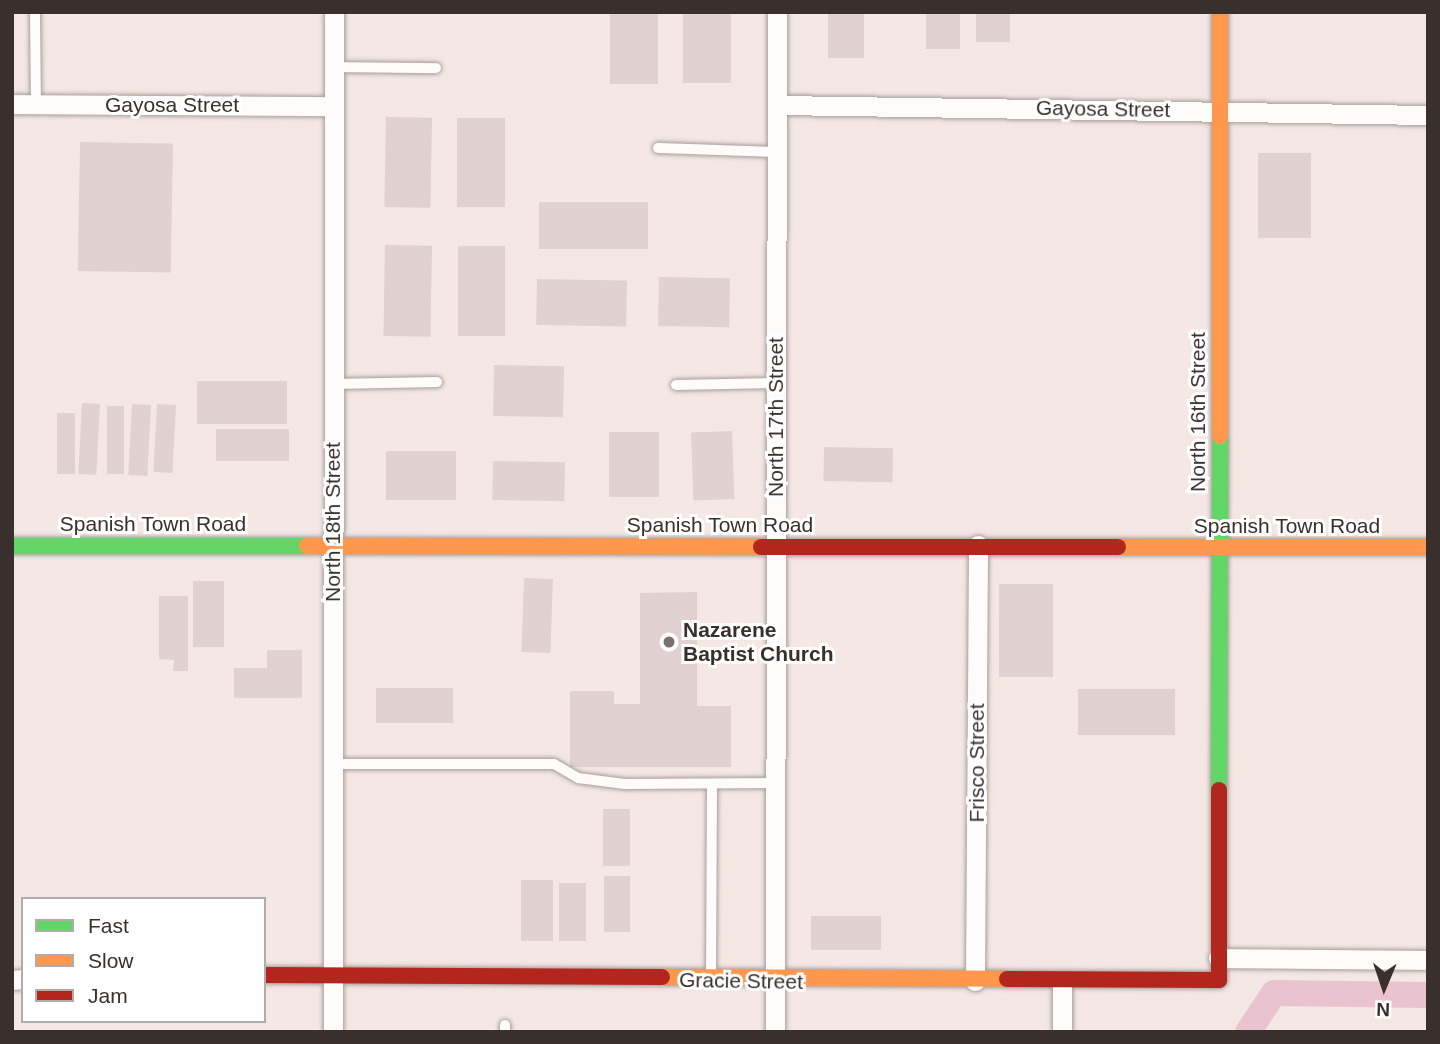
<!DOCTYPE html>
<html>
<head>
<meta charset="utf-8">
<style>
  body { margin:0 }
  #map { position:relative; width:1440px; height:1044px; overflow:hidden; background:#f5e8e4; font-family:Arial,sans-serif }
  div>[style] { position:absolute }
  .canal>* { height:26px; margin:-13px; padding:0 13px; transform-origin:13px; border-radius:13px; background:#e9c3d0 }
  .building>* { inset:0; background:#e1d1d0; transform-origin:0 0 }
  .roads { filter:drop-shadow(0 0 2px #a79e9b) drop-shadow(0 0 2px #a79e9b) }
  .lane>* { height:10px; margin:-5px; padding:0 5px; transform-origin:5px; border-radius:5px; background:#fefcfb }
  .street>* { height:19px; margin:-9.5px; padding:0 9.5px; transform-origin:9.5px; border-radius:9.5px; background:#fefcfb }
  .fast>* { height:16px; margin:-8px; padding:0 8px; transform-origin:8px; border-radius:8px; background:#63d668 }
  .slow>* { height:16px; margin:-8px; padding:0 8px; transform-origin:8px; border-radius:8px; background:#ff974d }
  .jam>* { height:16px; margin:-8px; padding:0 8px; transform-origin:8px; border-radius:8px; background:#b3261e }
  .dots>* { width:19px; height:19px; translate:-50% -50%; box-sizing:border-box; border:4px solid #fff; border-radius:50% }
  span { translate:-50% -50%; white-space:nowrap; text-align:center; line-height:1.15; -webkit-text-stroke:6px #fff; paint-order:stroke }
  .street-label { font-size:21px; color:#39302d }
  .poi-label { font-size:21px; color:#39302d; font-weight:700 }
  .left { translate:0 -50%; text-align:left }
  .frame { position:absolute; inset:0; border:14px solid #39302d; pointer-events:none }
  .legend { position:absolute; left:21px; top:897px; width:245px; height:126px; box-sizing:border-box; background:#fff; border:2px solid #b0acab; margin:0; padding:9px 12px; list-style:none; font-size:21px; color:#39302d }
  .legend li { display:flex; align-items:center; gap:14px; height:35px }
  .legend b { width:35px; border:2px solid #b0acab }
  .north { position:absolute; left:1349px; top:953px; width:70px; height:70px; -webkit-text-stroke:5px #fff; paint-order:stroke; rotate:182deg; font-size:19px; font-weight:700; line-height:28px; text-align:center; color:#39302d }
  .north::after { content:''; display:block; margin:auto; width:24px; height:32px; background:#39302d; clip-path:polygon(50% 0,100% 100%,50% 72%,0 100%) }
</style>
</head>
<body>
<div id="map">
  <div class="canal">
    <div style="left:1248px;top:1032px;width:47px;rotate:-56.3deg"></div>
    <div style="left:1274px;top:993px;width:154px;rotate:0.7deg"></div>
  </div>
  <div class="building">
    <div style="left:610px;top:12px;width:48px;height:72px"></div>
    <div style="left:683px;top:12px;width:48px;height:71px"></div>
    <div style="left:828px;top:12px;width:36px;height:46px"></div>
    <div style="left:926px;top:12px;width:34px;height:37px"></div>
    <div style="left:976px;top:12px;width:34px;height:30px"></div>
    <div style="left:386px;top:117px;width:46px;height:90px;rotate:1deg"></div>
    <div style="left:457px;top:118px;width:48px;height:89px"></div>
    <div style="left:80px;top:142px;width:93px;height:129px;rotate:1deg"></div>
    <div style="left:1258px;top:153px;width:53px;height:85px"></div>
    <div style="left:539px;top:202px;width:109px;height:47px"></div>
    <div style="left:385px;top:245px;width:47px;height:91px;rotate:1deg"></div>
    <div style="left:458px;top:246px;width:47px;height:90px"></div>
    <div style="left:659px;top:277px;width:71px;height:49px;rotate:1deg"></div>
    <div style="left:537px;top:279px;width:90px;height:46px;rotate:1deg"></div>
    <div style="left:494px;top:365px;width:70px;height:51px;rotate:1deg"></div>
    <div style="left:197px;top:381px;width:90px;height:43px"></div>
    <div style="left:82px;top:403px;width:18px;height:71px;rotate:3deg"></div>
    <div style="left:132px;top:404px;width:19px;height:71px;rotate:3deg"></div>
    <div style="left:157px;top:404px;width:19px;height:68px;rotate:3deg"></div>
    <div style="left:107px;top:406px;width:17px;height:68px"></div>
    <div style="left:57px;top:413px;width:18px;height:61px"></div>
    <div style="left:216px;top:429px;width:73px;height:32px"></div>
    <div style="left:732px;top:431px;width:68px;height:41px;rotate:88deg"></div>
    <div style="left:659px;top:432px;width:65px;height:50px;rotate:90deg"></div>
    <div style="left:824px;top:447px;width:69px;height:34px;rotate:1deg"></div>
    <div style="left:386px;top:451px;width:70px;height:49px"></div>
    <div style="left:493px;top:461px;width:72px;height:39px;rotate:1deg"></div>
    <div style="left:524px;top:578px;width:29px;height:74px;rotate:2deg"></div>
    <div style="left:193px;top:581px;width:31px;height:66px"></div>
    <div style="left:999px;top:584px;width:54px;height:93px"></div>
    <div style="clip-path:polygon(697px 592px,697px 706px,731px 706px,731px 767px,570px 767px,570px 691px,614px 691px,614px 704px,640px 704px,640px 593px)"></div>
    <div style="clip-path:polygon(159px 596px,188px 596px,188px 671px,173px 671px,174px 660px,159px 659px)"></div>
    <div style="clip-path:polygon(267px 650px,302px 650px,302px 698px,234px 698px,234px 668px,267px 668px)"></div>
    <div style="left:376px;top:688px;width:77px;height:35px"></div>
    <div style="left:1078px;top:689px;width:97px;height:46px"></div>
    <div style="left:603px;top:809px;width:27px;height:57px"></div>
    <div style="left:604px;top:876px;width:26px;height:56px"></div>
    <div style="left:521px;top:880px;width:32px;height:61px"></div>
    <div style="left:559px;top:883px;width:27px;height:58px"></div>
    <div style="left:811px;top:916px;width:70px;height:34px"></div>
  </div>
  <div class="roads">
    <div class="lane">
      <div style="left:35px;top:12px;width:93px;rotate:89.4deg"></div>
      <div style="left:333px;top:67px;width:103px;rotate:0.6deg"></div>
      <div style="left:658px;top:148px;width:120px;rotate:1.9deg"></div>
      <div style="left:333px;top:384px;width:104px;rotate:-1.1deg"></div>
      <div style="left:676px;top:385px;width:100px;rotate:-1.1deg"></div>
      <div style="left:333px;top:764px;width:221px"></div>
      <div style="left:554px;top:764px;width:28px;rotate:30deg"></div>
      <div style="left:578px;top:778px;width:47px;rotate:7.3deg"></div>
      <div style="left:625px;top:784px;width:150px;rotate:-0.4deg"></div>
      <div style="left:711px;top:976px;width:192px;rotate:-89.7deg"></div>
      <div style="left:505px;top:1025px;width:7px;rotate:90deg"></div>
    </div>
    <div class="street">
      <div style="left:12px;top:104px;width:320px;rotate:0.4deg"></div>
      <div style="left:778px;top:105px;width:650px;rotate:0.88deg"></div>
      <div style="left:1218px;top:958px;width:210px;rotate:0.5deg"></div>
      <div style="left:12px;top:980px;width:11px;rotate:-5deg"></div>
      <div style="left:975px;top:981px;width:436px;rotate:-89.6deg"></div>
      <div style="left:1062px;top:981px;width:51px;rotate:90deg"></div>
      <div style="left:333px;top:1032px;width:1020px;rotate:-89.94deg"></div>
      <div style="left:775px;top:1032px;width:1020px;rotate:-89.89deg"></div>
    </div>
    <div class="fast">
      <div style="left:12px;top:546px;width:295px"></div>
      <div style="left:1219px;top:790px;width:354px;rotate:-89.8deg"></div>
    </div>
    <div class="slow">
      <div style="left:1220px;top:436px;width:424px;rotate:-90deg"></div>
      <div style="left:307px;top:546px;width:454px;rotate:0.1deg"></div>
      <div style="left:1118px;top:547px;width:310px"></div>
      <div style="left:662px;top:977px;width:345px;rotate:0.3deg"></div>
    </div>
    <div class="jam">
      <div style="left:761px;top:547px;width:357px"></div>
      <div style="left:264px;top:975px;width:398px;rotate:0.3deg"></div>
      <div style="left:1007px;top:979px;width:212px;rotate:0.3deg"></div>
      <div style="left:1219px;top:980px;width:190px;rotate:-90deg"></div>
    </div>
  </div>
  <div class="dots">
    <div style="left:669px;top:642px;background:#7b706d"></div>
  </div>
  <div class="street-label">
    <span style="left:172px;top:105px">Gayosa Street</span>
    <span style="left:1103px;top:109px;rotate:1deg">Gayosa Street</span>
    <span style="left:1198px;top:412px;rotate:-90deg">North 16th Street</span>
    <span style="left:776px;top:417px;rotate:-90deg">North 17th Street</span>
    <span style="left:333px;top:522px;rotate:-90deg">North 18th Street</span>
    <span style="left:153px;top:524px">Spanish Town Road</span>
    <span style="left:720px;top:525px">Spanish Town Road</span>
    <span style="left:1287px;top:526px">Spanish Town Road</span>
    <span style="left:977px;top:763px;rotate:-90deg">Frisco Street</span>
    <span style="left:741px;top:981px;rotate:1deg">Gracie Street</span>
  </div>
  <div class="poi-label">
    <span class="left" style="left:683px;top:642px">Nazarene<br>Baptist Church</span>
  </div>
  <div class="frame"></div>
  <ul class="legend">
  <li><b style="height:9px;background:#63d668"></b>Fast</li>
  <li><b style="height:9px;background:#ff974d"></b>Slow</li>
  <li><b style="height:9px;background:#b3261e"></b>Jam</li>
  </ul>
  <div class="north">N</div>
</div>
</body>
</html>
